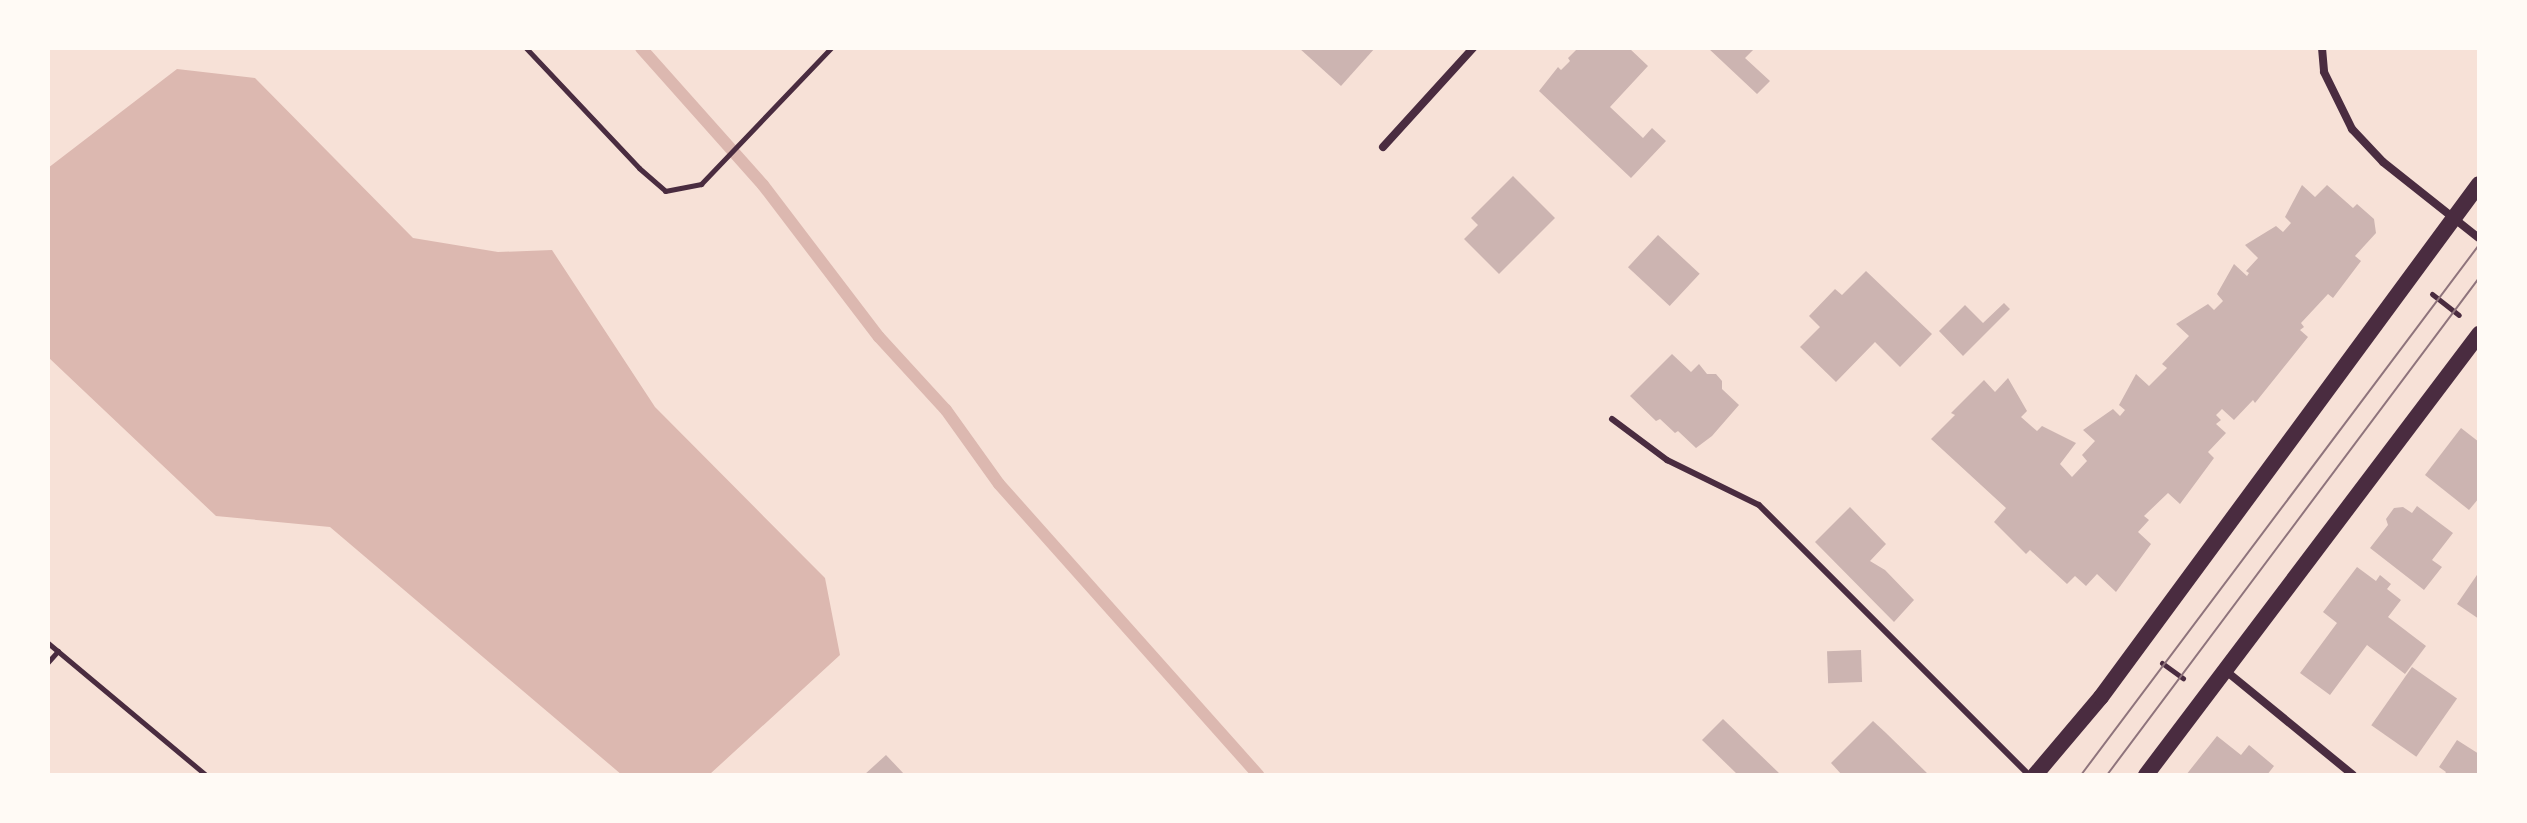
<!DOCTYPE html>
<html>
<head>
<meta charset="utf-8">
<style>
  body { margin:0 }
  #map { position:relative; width:2527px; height:823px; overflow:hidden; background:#f7e1d7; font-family:"IBM Plex Sans",sans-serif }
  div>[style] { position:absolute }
  .water>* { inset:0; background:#dcb8b0 }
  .stream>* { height:12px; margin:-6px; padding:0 6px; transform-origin:6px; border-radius:6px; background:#dcb8b0 }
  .building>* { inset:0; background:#ccb4b1; transform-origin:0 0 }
  .path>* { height:5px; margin:-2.5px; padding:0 2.5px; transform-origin:2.5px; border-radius:2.5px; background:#4a2c40 }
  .service>* { height:6px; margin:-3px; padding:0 3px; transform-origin:3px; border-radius:3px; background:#4a2c40 }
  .minor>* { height:8px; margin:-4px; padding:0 4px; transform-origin:4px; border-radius:4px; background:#4a2c40 }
  .secondary>* { height:16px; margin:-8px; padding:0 8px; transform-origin:8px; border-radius:8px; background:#4a2c40 }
  .tram>* { height:2px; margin:-1px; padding:0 1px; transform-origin:1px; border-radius:1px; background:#8f747c }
  span { translate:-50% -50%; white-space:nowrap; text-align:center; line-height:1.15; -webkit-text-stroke:6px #fffaf5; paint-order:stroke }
  .frame { position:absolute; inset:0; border:50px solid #fffaf5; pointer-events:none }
</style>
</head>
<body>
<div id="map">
  <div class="water">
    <div style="clip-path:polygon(177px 69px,255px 78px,413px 238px,498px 252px,552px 250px,655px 407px,825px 578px,840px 655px,710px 774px,622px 775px,330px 527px,216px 516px,48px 357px,48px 168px)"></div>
  </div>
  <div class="stream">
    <div style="left:641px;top:48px;width:183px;rotate:48.3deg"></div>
    <div style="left:763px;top:185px;width:191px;rotate:52.7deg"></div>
    <div style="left:879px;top:337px;width:99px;rotate:47.5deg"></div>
    <div style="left:946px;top:410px;width:91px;rotate:54.4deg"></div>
    <div style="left:999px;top:484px;width:390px;rotate:48.3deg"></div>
  </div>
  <div class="building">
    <div style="clip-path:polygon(1299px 48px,1375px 48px,1341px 86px)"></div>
    <div style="clip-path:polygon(1578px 48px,1629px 48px,1648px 66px,1610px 107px,1643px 138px,1652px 128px,1666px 141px,1631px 178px,1539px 91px,1558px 67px,1561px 70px,1570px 61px,1568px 58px)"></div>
    <div style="clip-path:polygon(1708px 48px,1755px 48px,1745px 58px,1770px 81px,1757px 94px)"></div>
    <div style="clip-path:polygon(1513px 176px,1555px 218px,1499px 274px,1464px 239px,1478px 225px,1471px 218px)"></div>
    <div style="clip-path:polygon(2302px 185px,2315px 197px,2327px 185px,2353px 208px,2357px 204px,2374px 219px,2376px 233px,2355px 256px,2361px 261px,2333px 298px,2328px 294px,2301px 323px,2304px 327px,2300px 330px,2308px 337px,2255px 403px,2253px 400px,2234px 420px,2222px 409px,2216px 415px,2221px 420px,2216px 424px,2226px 433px,2208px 452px,2214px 458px,2180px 504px,2168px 493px,2144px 516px,2149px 520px,2138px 532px,2151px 544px,2116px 592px,2097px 574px,2086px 586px,2075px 576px,2067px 584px,2030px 550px,2026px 554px,1994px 522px,2006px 508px,1931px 439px,1955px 415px,1951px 413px,1984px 380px,1995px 392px,2008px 378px,2027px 411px,2021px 417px,2037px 431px,2042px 426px,2076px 443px,2060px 464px,2072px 477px,2087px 461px,2082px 455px,2095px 441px,2083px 430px,2113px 409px,2120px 416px,2125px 410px,2119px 405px,2136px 374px,2149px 386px,2167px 368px,2162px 364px,2189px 336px,2176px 324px,2208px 304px,2214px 310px,2223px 301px,2217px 294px,2234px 264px,2247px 276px,2249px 273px,2246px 271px,2258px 258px,2245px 245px,2276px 226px,2283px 232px,2291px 223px,2285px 217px)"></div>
    <div style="left:1658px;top:235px;width:57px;height:44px;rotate:43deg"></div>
    <div style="clip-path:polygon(1866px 271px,1932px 334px,1900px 367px,1875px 342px,1836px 382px,1800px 347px,1820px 327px,1809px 316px,1835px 289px,1842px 295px)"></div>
    <div style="clip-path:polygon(2004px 303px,2010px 309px,1963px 356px,1939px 331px,1965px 305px,1983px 323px)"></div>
    <div style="clip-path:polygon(1672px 354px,1691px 372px,1699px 364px,1707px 374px,1716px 374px,1722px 381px,1722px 389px,1739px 405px,1712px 436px,1696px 448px,1678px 431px,1675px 433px,1660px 419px,1656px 421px,1630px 396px)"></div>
    <div style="clip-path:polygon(2461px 428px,2479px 442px,2479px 498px,2469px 510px,2425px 475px)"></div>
    <div style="clip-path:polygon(2417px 506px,2453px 533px,2432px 560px,2442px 567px,2424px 590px,2370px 548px,2388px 525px,2386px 519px,2394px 508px,2403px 507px,2412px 513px)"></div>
    <div style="clip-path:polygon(1850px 507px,1886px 544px,1870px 561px,1885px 570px,1914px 600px,1894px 622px,1815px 542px)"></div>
    <div style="clip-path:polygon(2357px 567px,2376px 581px,2380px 575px,2391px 584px,2387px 589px,2401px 600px,2388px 617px,2426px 646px,2405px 674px,2367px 645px,2330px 695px,2300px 673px,2337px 623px,2323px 612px)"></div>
    <div style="clip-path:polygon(2479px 572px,2479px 619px,2457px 604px)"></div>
    <div style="left:1861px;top:650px;width:32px;height:34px;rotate:88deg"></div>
    <div style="left:2412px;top:667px;width:55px;height:71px;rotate:35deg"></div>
    <div style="clip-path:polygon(1723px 719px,1781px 775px,1738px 775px,1702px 740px)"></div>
    <div style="clip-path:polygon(1873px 721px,1886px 733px,1929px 775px,1842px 775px,1831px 763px)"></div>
    <div style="clip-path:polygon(2217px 736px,2241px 755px,2249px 745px,2274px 766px,2267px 775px,2186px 775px)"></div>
    <div style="clip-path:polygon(2457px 740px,2479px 754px,2479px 775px,2444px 775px,2446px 772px,2439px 767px)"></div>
    <div style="clip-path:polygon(886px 755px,905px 775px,864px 775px)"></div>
  </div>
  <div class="path">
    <div style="left:526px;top:48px;width:165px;rotate:46.7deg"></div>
    <div style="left:639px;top:168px;width:35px;rotate:41deg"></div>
    <div style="left:665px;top:191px;width:37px;rotate:-11deg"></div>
    <div style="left:701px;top:184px;width:188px;rotate:-46.3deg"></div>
    <div style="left:2432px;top:294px;width:34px;rotate:38deg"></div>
    <div style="left:48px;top:643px;width:206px;rotate:39.9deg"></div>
    <div style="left:48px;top:662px;width:15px;rotate:-48deg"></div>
    <div style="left:2162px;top:663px;width:26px;rotate:36deg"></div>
  </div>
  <div class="service">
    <div style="left:1612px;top:419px;width:69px;rotate:36.7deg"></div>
    <div style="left:1667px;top:460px;width:102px;rotate:26.1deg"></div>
    <div style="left:1759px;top:505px;width:382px;rotate:45deg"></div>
  </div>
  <div class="minor">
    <div style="left:2322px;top:48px;width:24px;rotate:85deg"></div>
    <div style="left:2324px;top:72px;width:64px;rotate:63.8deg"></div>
    <div style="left:2352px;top:129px;width:45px;rotate:46.8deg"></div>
    <div style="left:2383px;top:162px;width:122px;rotate:38.4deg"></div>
    <div style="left:1383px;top:147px;width:134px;rotate:-47.7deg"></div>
    <div style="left:2226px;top:671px;width:164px;rotate:39.3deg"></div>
  </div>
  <div class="secondary">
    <div style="left:2035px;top:775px;width:102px;rotate:-49.8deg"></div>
    <div style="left:2101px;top:697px;width:637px;rotate:-53.62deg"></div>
    <div style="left:2146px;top:775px;width:553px;rotate:-52.94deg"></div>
  </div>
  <div class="tram">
    <div style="left:2081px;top:775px;width:663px;rotate:-53.1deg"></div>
    <div style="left:2107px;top:775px;width:621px;rotate:-53.19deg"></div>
  </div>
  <div class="frame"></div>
</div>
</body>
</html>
